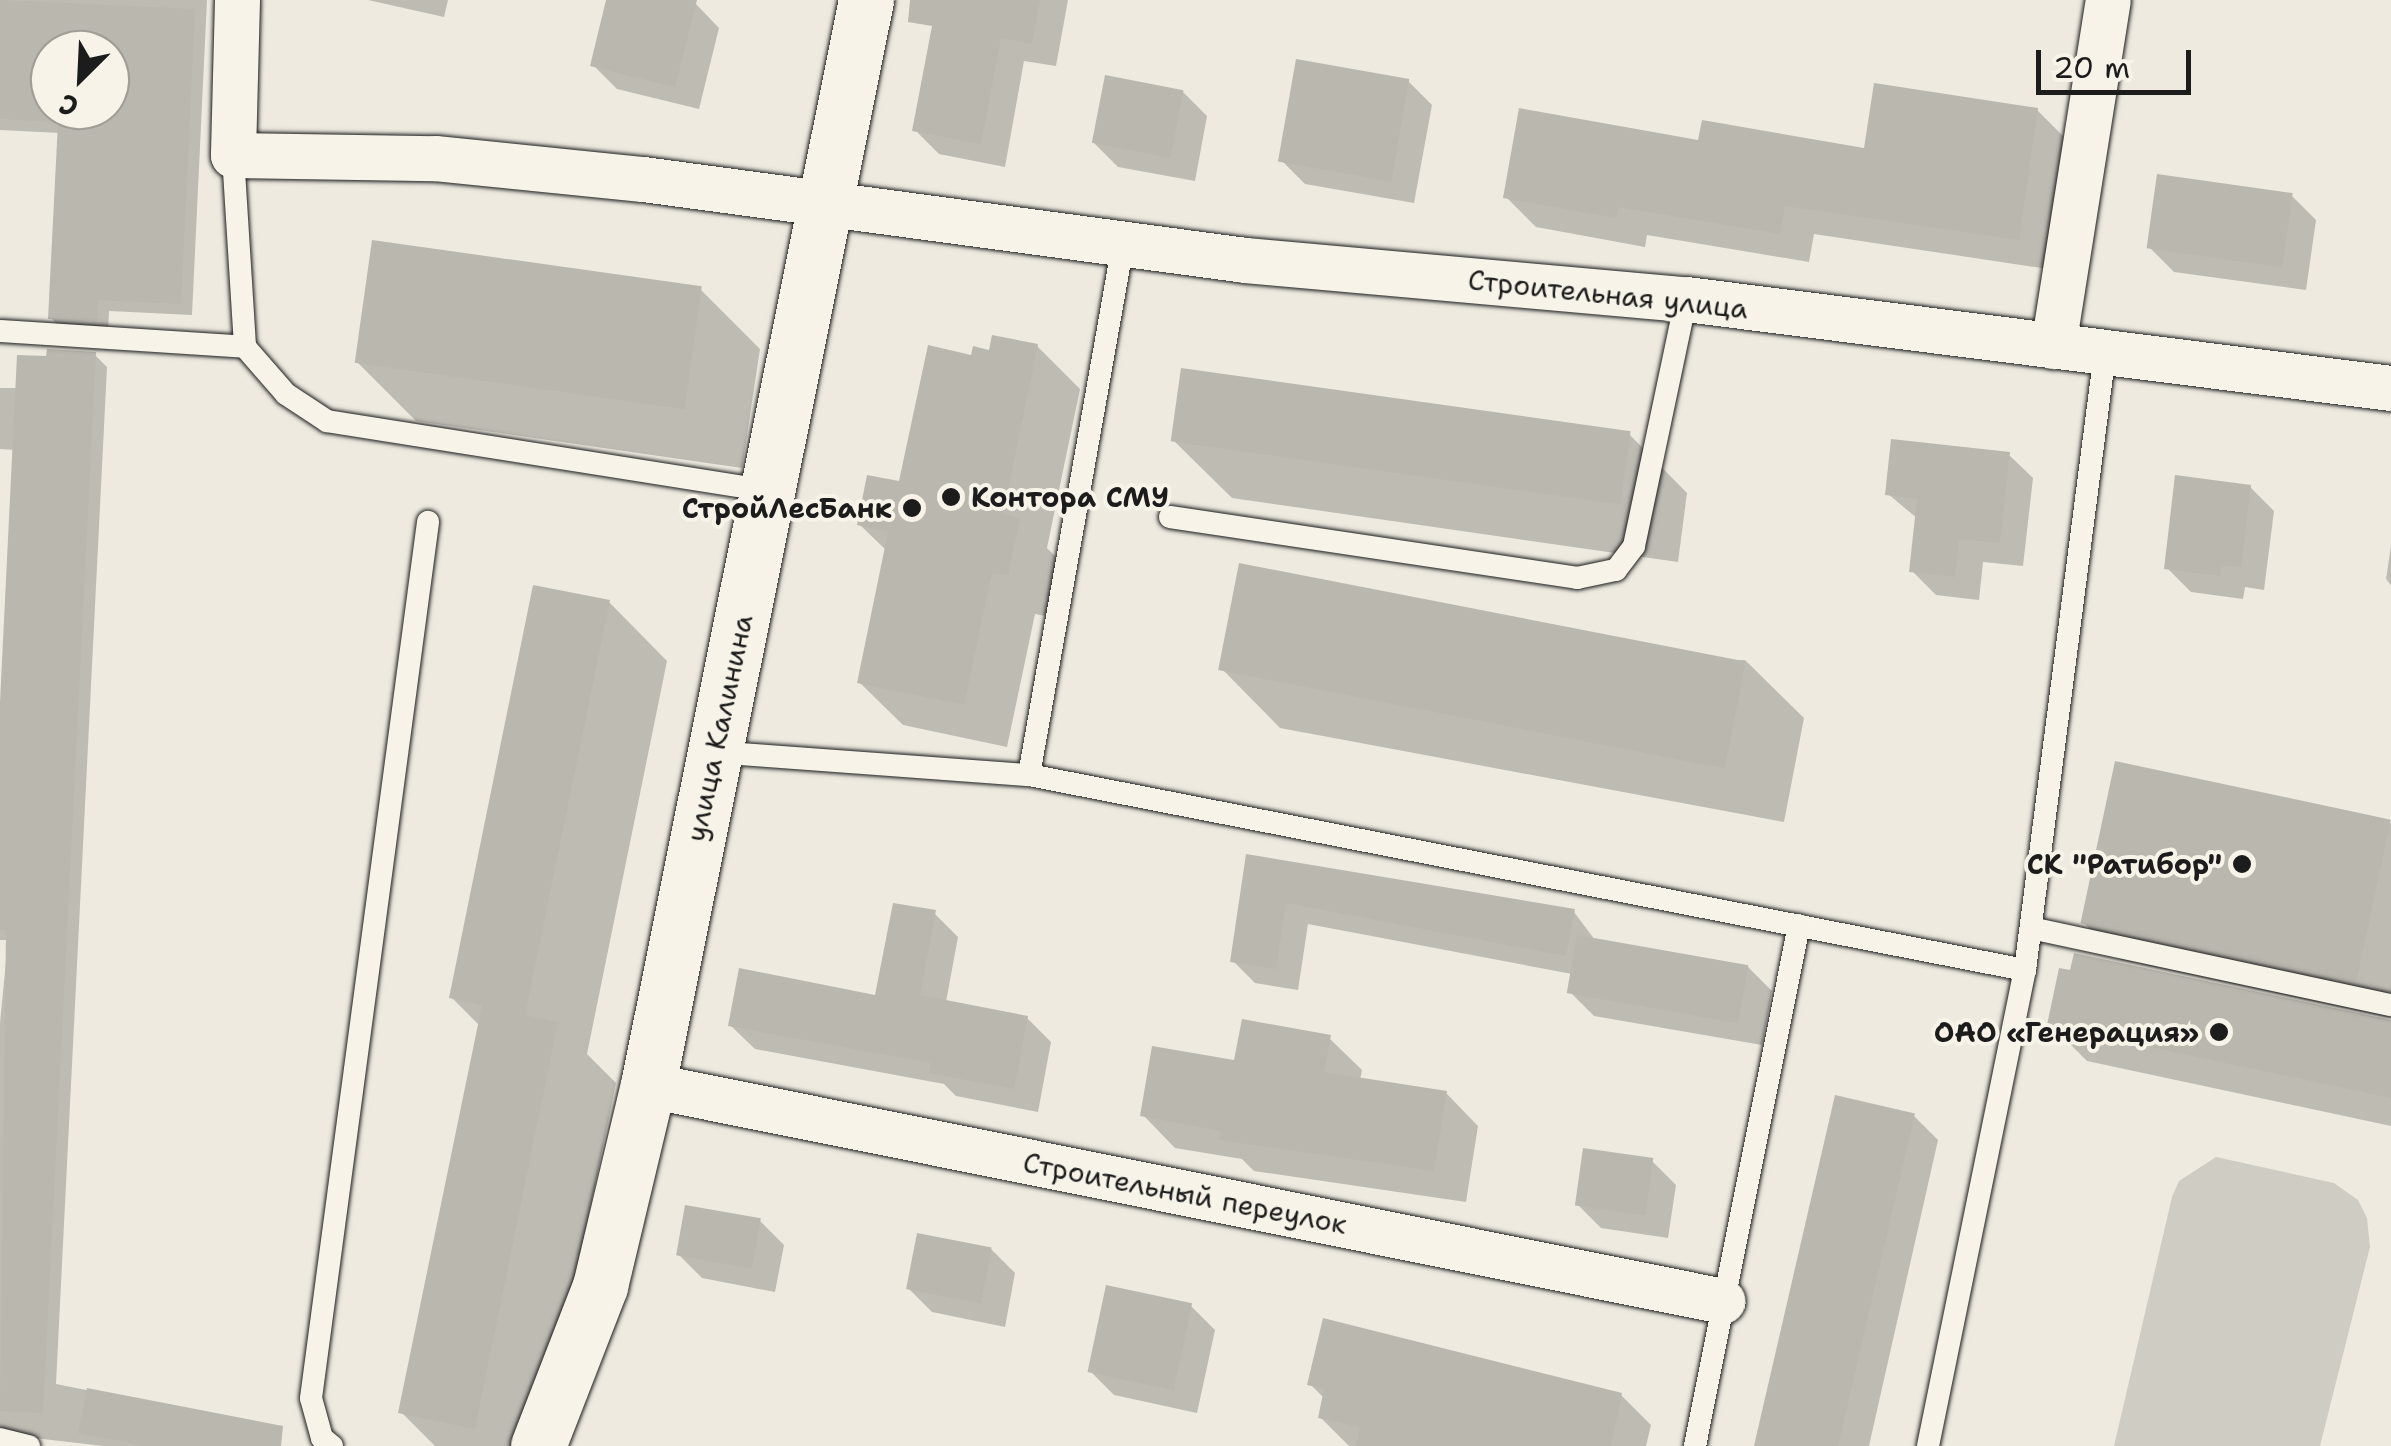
<!DOCTYPE html>
<html>
<head>
<meta charset="utf-8">
<style>
  body { margin:0 }
  #map { position:relative; width:2391px; height:1446px; overflow:hidden; background:#eeeae0; font-family:"Shantell Sans",sans-serif }
  div>[style] { position:absolute }
  .green>* { inset:0; background:#cfccc3 }
  .shadow>* { inset:0; background:#0003 }
  .building>* { inset:0; background:#bab7af; transform-origin:0 0 }
  .roads { filter:drop-shadow(0 0 2px #1c1c1c) drop-shadow(0 0 2px #1c1c1c) }
  .lane>* { height:22px; margin:-11px; padding:0 11px; transform-origin:11px; border-radius:11px; background:#f7f3e8 }
  .street>* { height:45px; margin:-22.5px; padding:0 22.5px; transform-origin:22.5px; border-radius:22.5px; background:#f7f3e8 }
  .secondary>* { height:55px; margin:-27.5px; padding:0 27.5px; transform-origin:27.5px; border-radius:27.5px; background:#f7f3e8 }
  .dots>* { width:28px; height:28px; translate:-50% -50%; box-sizing:border-box; border:5px solid #f7f3e8; border-radius:50% }
  span { translate:-50% -50%; white-space:nowrap; text-align:center; line-height:1.15; -webkit-text-stroke:8px #f7f3e8; paint-order:stroke }
  .street-label { font-size:28px; color:#1c1c1c }
  .poi-label { font-size:28px; color:#1c1c1c; font-weight:700 }
  .left { translate:0 -50%; text-align:left }
  .right { translate:-100% -50%; text-align:right }
  .north { position:absolute; left:30px; top:30px; width:100px; height:100px; box-sizing:border-box; background:#f7f3e8; border:2px solid #9f9d96; border-radius:50%; rotate:204deg; font-size:28px; font-weight:700; line-height:40px; text-align:center; color:#1c1c1c }
  .north::after { content:''; display:block; margin:auto; width:35px; height:45px; background:#1c1c1c; clip-path:polygon(50% 0,100% 100%,50% 72%,0 100%) }
  .scale { position:absolute; left:2036px; top:50px; width:155px; height:45px; box-sizing:border-box; border:5px solid #1c1c1c; border-top:0; padding-left:12px; font-size:30px; line-height:35px; white-space:nowrap; color:#1c1c1c; -webkit-text-stroke:8px #f7f3e8; paint-order:stroke }
</style>
</head>
<body>
<div id="map">
  <div class="green">
    <div style="clip-path:polygon(2216px 1157px,2334px 1183px,2358px 1200px,2367px 1218px,2370px 1247px,2320px 1446px,2114px 1446px,2172px 1197px,2179px 1181px)"></div>
  </div>
  <div class="shadow">
    <div style="clip-path:polygon(evenodd,0 0,207px 0,192px 315px,109px 311px,108px 333px,63px 330px,51px 318px,60px 133px,0 130px,0 0,50px 50px,110px 50px,110px 110px,50px 110px,50px 50px)"></div>
    <div style="clip-path:polygon(368px 0,448px 0,444px 17px)"></div>
    <div style="clip-path:polygon(609px 0,695px 3px,719px 28px,699px 109px,617px 89px,593px 65px)"></div>
    <div style="clip-path:polygon(939px 0,1068px 0,1056px 66px,1024px 61px,1005px 167px,939px 154px,915px 130px)"></div>
    <div style="clip-path:polygon(1408px 81px,1432px 105px,1414px 203px,1305px 184px,1281px 160px)"></div>
    <div style="clip-path:polygon(1183px 92px,1207px 116px,1195px 181px,1118px 167px,1094px 143px)"></div>
    <div style="clip-path:polygon(2037px 110px,2067px 140px,2048px 269px,1814px 234px,1809px 262px,1647px 235px,1645px 247px,1536px 227px,1506px 197px,1700px 143px,1866px 151px)"></div>
    <div style="clip-path:polygon(2292px 196px,2316px 220px,2306px 290px,2174px 272px,2150px 248px)"></div>
    <div style="clip-path:polygon(701px 290px,760px 349px,742px 468px,416px 421px,357px 362px)"></div>
    <div style="clip-path:polygon(1037px 346px,1080px 389px,1047px 548px,1062px 563px,1051px 617px,1035px 614px,1007px 747px,903px 725px,859px 682px,887px 551px,859px 524px,901px 484px,972px 358px)"></div>
    <div style="clip-path:polygon(95px 355px,107px 367px,56px 1384px,247px 1422px,256px 1446px,103px 1446px,0 1434px,0 1023px,8px 940px,0 940px,0 752px,15px 450px,0 449px,0 388px,18px 388px)"></div>
    <div style="clip-path:polygon(1629px 434px,1687px 493px,1678px 562px,1232px 498px,1173px 440px)"></div>
    <div style="clip-path:polygon(2008px 454px,2033px 478px,2023px 566px,1983px 562px,1979px 600px,1936px 595px,1912px 571px,1918px 519px,1888px 494px)"></div>
    <div style="clip-path:polygon(2250px 487px,2274px 511px,2264px 590px,2245px 587px,2243px 599px,2191px 592px,2167px 568px)"></div>
    <div style="clip-path:polygon(2391px 546px,2391px 585px,2386px 579px)"></div>
    <div style="clip-path:polygon(609px 602px,667px 661px,587px 1054px,616px 1083px,541px 1446px,435px 1446px,401px 1412px,480px 1026px,451px 997px)"></div>
    <div style="clip-path:polygon(1745px 660px,1804px 718px,1784px 822px,1280px 728px,1222px 669px)"></div>
    <div style="clip-path:polygon(2391px 823px,2391px 1018px,2121px 960px,2083px 922px)"></div>
    <div style="clip-path:polygon(1248px 857px,1574px 912px,1595px 940px,1748px 967px,1772px 991px,1762px 1045px,1594px 1016px,1570px 992px,1572px 974px,1308px 924px,1298px 990px,1255px 983px,1233px 961px)"></div>
    <div style="clip-path:polygon(934px 913px,958px 937px,946px 1002px,1027px 1018px,1051px 1042px,1038px 1112px,956px 1096px,944px 1084px,755px 1049px,730px 1025px,877px 998px)"></div>
    <div style="clip-path:polygon(2391px 1020px,2391px 1126px,2087px 1061px,2050px 1024px)"></div>
    <div style="clip-path:polygon(1329px 1038px,1362px 1070px,1360px 1080px,1446px 1093px,1478px 1126px,1466px 1202px,1254px 1171px,1242px 1159px,1175px 1148px,1143px 1115px)"></div>
    <div style="clip-path:polygon(1914px 1116px,1938px 1140px,1869px 1446px,1759px 1446px)"></div>
    <div style="clip-path:polygon(1652px 1161px,1676px 1185px,1668px 1238px,1601px 1228px,1577px 1204px)"></div>
    <div style="clip-path:polygon(760px 1221px,784px 1245px,775px 1292px,702px 1278px,678px 1254px)"></div>
    <div style="clip-path:polygon(991px 1249px,1015px 1273px,1005px 1327px,932px 1312px,908px 1288px)"></div>
    <div style="clip-path:polygon(1191px 1306px,1215px 1330px,1197px 1413px,1114px 1395px,1090px 1371px)"></div>
    <div style="clip-path:polygon(1310px 1384px,1621px 1395px,1651px 1425px,1646px 1446px,1349px 1446px,1320px 1417px,1325px 1399px)"></div>
  </div>
  <div class="building">
    <div style="clip-path:polygon(evenodd,0 0,195px 9px,181px 304px,98px 300px,97px 322px,48px 319px,58px 122px,0 119px,0 0,50px 50px,110px 50px,110px 110px,50px 110px,50px 50px)"></div>
    <div style="clip-path:polygon(606px 0,697px 0,675px 87px,590px 66px)"></div>
    <div style="clip-path:polygon(910px 0,1040px 0,1032px 44px,1001px 38px,981px 144px,912px 131px,932px 26px,908px 22px)"></div>
    <div style="left:1296px;top:59px;width:115px;height:104px;rotate:10deg"></div>
    <div style="left:1105px;top:75px;width:80px;height:69px;rotate:11deg"></div>
    <div style="clip-path:polygon(1874px 83px,2038px 108px,2019px 240px,1785px 206px,1780px 234px,1618px 207px,1616px 218px,1503px 198px,1519px 108px,1698px 140px,1702px 120px,1864px 148px)"></div>
    <div style="left:2157px;top:174px;width:137px;height:75px;rotate:8deg"></div>
    <div style="left:372px;top:240px;width:333px;height:124px;rotate:8deg"></div>
    <div style="clip-path:polygon(992px 335px,1038px 344px,1003px 514px,1020px 518px,1008px 575px,992px 572px,964px 705px,857px 683px,888px 532px,857px 525px,867px 475px,899px 481px,928px 345px,971px 355px,973px 346px,989px 350px)"></div>
    <div style="clip-path:polygon(47px 349px,96px 352px,43px 1413px,0 1411px,6px 930px,0 930px,0 702px,17px 355px,46px 356px)"></div>
    <div style="left:1181px;top:368px;width:454px;height:74px;rotate:8deg"></div>
    <div style="clip-path:polygon(1891px 439px,2010px 452px,2000px 543px,1959px 539px,1955px 577px,1909px 572px,1917px 499px,1885px 495px)"></div>
    <div style="clip-path:polygon(2175px 475px,2251px 485px,2241px 567px,2221px 565px,2220px 576px,2164px 569px)"></div>
    <div style="left:1239px;top:563px;width:516px;height:109px;rotate:11deg"></div>
    <div style="clip-path:polygon(533px 585px,610px 600px,525px 1015px,558px 1022px,475px 1429px,398px 1413px,482px 1005px,449px 998px)"></div>
    <div style="left:2115px;top:761px;width:282px;height:166px;rotate:12deg"></div>
    <div style="clip-path:polygon(1246px 854px,1575px 909px,1566px 956px,1286px 903px,1276px 969px,1230px 962px)"></div>
    <div style="clip-path:polygon(893px 903px,936px 910px,920px 995px,1028px 1016px,1014px 1089px,929px 1073px,931px 1063px,728px 1026px,739px 968px,875px 995px)"></div>
    <div style="left:1577px;top:935px;width:174px;height:59px;rotate:10deg"></div>
    <div style="clip-path:polygon(2074px 953px,2391px 1020px,2391px 1098px,2047px 1025px,2059px 968px,2070px 970px)"></div>
    <div style="clip-path:polygon(1242px 1019px,1331px 1035px,1324px 1072px,1447px 1091px,1434px 1171px,1219px 1140px,1221px 1131px,1140px 1116px,1152px 1046px,1234px 1060px)"></div>
    <div style="left:1835px;top:1095px;width:82px;height:360px;rotate:13deg"></div>
    <div style="left:1583px;top:1148px;width:71px;height:58px;rotate:8deg"></div>
    <div style="left:685px;top:1205px;width:77px;height:51px;rotate:10deg"></div>
    <div style="left:917px;top:1233px;width:76px;height:57px;rotate:11deg"></div>
    <div style="left:1106px;top:1285px;width:88px;height:89px;rotate:12deg"></div>
    <div style="clip-path:polygon(1323px 1318px,1622px 1393px,1611px 1446px,1356px 1446px,1360px 1427px,1318px 1418px,1324px 1389px,1307px 1385px)"></div>
    <div style="clip-path:polygon(87px 1388px,283px 1426px,281px 1446px,146px 1446px,78px 1433px)"></div>
  </div>
  <div class="roads">
    <div class="lane">
      <div style="left:233px;top:155px;width:192px;rotate:86.4deg"></div>
      <div style="left:245px;top:347px;width:62px;rotate:48.9deg"></div>
      <div style="left:286px;top:394px;width:49px;rotate:33.4deg"></div>
      <div style="left:327px;top:421px;width:447px;rotate:9deg"></div>
      <div style="left:0;top:331px;width:246px;rotate:3.7deg"></div>
      <div style="left:1170px;top:517px;width:412px;rotate:8.5deg"></div>
      <div style="left:1577px;top:578px;width:40px;rotate:-12deg"></div>
      <div style="left:1616px;top:570px;width:30px;rotate:-53deg"></div>
      <div style="left:1634px;top:546px;width:252px;rotate:-78.1deg"></div>
      <div style="left:714px;top:752px;width:316px;rotate:4.2deg"></div>
      <div style="left:1029px;top:775px;width:1015px;rotate:11.08deg"></div>
      <div style="left:1029px;top:775px;width:539px;rotate:-79.96deg"></div>
      <div style="left:2031px;top:928px;width:368px;rotate:12.1deg"></div>
      <div style="left:0;top:1439px;width:30px;rotate:14deg"></div>
      <div style="left:332px;top:1446px;width:13px;rotate:-141deg"></div>
      <div style="left:322px;top:1438px;width:41px;rotate:-105.4deg"></div>
      <div style="left:311px;top:1398px;width:884px;rotate:-82.39deg"></div>
      <div style="left:1695px;top:1446px;width:531px;rotate:-78.71deg"></div>
      <div style="left:1928px;top:1446px;width:486px;rotate:-78.5deg"></div>
      <div style="left:2025px;top:970px;width:623px;rotate:-82.62deg"></div>
    </div>
    <div class="street">
      <div style="left:237px;top:0;width:155px;rotate:91.5deg"></div>
      <div style="left:233px;top:155px;width:202px;rotate:0.9deg"></div>
      <div style="left:435px;top:158px;width:209px;rotate:5.8deg"></div>
      <div style="left:643px;top:179px;width:607px;rotate:7.66deg"></div>
      <div style="left:1245px;top:260px;width:443px;rotate:5.1deg"></div>
      <div style="left:1686px;top:299px;width:711px;rotate:7.2deg"></div>
      <div style="left:2053px;top:346px;width:350px;rotate:-81deg"></div>
      <div style="left:648px;top:1085px;width:1096px;rotate:11.36deg"></div>
    </div>
    <div class="secondary">
      <div style="left:538px;top:1446px;width:172px;rotate:-68.8deg"></div>
      <div style="left:600px;top:1286px;width:207px;rotate:-76.6deg"></div>
      <div style="left:648px;top:1085px;width:1107px;rotate:-78.64deg"></div>
    </div>
  </div>
  <div class="dots">
    <div style="left:951px;top:497px;background:#1c1c1c"></div>
    <div style="left:912px;top:508px;background:#1c1c1c"></div>
    <div style="left:2242px;top:864px;background:#1c1c1c"></div>
    <div style="left:2219px;top:1032px;background:#1c1c1c"></div>
  </div>
  <div class="street-label">
    <span style="left:1608px;top:294px;rotate:6deg">Строительная улица</span>
    <span style="left:719px;top:728px;rotate:-78deg">улица Калинина</span>
    <span style="left:1185px;top:1193px;rotate:11deg">Строительный переулок</span>
  </div>
  <div class="poi-label">
    <span class="left" style="left:971px;top:497px">Контора СМУ</span>
    <span class="right" style="left:892px;top:508px">СтройЛесБанк</span>
    <span class="right" style="left:2222px;top:864px">СК "Ратибор"</span>
    <span class="right" style="left:2199px;top:1032px">ОАО «Генерация»</span>
  </div>
  <div class="north">С</div>
  <div class="scale">20 m</div>
</div>
</body>
</html>
